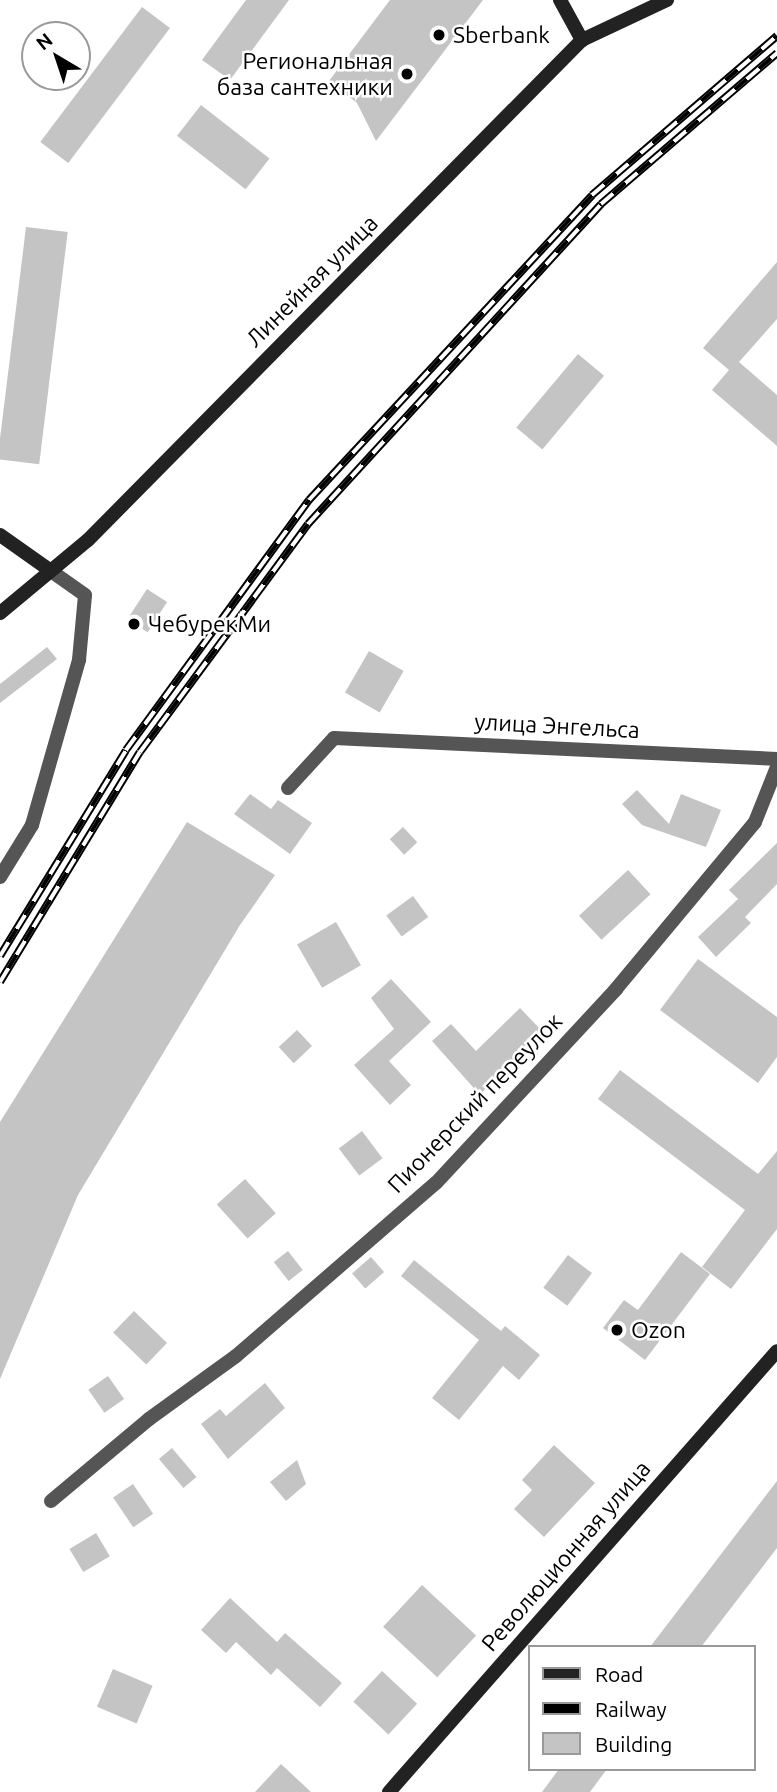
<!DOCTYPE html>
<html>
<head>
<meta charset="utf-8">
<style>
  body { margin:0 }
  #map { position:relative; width:777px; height:1792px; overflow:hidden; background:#fff; font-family:Ubuntu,sans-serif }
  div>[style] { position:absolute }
  .building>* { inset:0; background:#c4c4c4; transform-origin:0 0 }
  .street>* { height:14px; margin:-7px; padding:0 7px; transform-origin:7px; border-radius:7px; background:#555 }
  .secondary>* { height:14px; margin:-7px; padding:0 7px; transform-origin:7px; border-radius:7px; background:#222 }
  .rail>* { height:8px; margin-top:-4px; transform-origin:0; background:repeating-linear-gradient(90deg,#fff 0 16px,#000 0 32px); box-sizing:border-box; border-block:2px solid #000 }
  .dots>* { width:19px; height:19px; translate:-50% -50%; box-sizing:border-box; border:4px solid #fff; border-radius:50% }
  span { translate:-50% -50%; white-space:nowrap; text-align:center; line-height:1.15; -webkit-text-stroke:5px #fff; paint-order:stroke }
  .poi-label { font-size:23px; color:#000 }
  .left { translate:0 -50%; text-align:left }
  .right { translate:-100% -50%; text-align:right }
  .street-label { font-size:23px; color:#000 }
  .legend { position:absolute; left:528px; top:1645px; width:228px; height:126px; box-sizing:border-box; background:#fff; border:2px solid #999; margin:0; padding:9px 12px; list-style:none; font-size:21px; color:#000 }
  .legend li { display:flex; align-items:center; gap:14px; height:35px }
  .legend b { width:35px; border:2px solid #999 }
  .north { position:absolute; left:21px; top:21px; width:70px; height:70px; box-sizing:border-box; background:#fff; border:2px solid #999; border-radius:50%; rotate:321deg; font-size:19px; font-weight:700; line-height:28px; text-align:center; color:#000 }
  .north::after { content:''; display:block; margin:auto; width:24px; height:32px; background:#000; clip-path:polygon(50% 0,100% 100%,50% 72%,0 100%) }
</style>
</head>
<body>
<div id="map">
  <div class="building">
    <div style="clip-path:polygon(246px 0,289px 0,230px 80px,202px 60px)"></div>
    <div style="clip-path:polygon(390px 0,483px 0,376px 141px,357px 103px,329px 81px)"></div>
    <div style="left:142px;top:7px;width:35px;height:169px;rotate:37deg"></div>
    <div style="left:201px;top:105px;width:87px;height:39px;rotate:38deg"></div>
    <div style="left:26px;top:227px;width:42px;height:234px;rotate:7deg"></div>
    <div style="clip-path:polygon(777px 262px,777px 319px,739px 362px,777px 395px,777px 446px,712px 390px,729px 370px,703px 348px)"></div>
    <div style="left:578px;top:354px;width:34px;height:96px;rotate:40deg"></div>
    <div style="left:147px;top:589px;width:24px;height:36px;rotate:33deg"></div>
    <div style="clip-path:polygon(47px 647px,57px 659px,0 703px,0 684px)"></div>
    <div style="left:369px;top:651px;width:40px;height:48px;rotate:30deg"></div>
    <div style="clip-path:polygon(637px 790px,669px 824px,681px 794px,721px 810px,706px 847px,642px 825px,622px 804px)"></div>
    <div style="clip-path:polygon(250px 794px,271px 809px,278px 800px,312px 823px,290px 854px,234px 814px)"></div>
    <div style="clip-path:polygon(187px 822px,275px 875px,240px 925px,78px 1195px,0 1379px,0 1122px)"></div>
    <div style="left:403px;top:827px;width:21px;height:18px;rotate:47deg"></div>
    <div style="clip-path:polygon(777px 843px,777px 884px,745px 917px,751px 923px,716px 957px,698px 937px,738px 899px,729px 890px)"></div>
    <div style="left:628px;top:870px;width:33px;height:67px;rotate:47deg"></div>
    <div style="left:413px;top:896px;width:26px;height:33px;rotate:54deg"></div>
    <div style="left:336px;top:922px;width:50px;height:45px;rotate:60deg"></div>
    <div style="clip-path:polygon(698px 959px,777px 1017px,777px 1057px,758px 1083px,660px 1010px)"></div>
    <div style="clip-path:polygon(391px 979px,431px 1022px,389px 1061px,411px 1085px,390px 1105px,354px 1065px,394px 1029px,371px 998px)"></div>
    <div style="clip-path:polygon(520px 1008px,540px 1029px,480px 1095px,432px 1041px,451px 1024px,476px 1051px)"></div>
    <div style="left:297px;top:1030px;width:22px;height:25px;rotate:47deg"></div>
    <div style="clip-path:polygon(620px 1070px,758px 1174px,777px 1151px,777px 1229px,731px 1289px,702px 1267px,745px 1210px,598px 1099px)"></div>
    <div style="left:362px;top:1131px;width:34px;height:29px;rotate:53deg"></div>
    <div style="left:245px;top:1179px;width:46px;height:38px;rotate:48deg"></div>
    <div style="left:288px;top:1251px;width:24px;height:18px;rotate:52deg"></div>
    <div style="clip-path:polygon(681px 1252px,710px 1274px,645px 1360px,603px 1328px,624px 1300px,638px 1310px)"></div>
    <div style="left:568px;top:1255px;width:30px;height:41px;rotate:37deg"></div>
    <div style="left:371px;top:1257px;width:20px;height:25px;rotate:49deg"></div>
    <div style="clip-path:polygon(414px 1260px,501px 1331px,505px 1326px,540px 1355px,519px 1380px,503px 1366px,459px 1420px,432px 1398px,479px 1340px,401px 1276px)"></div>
    <div style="left:134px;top:1311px;width:46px;height:30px;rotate:44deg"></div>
    <div style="left:108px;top:1376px;width:28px;height:24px;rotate:55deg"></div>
    <div style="clip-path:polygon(265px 1383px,285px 1408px,228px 1459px,201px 1424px,220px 1409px,226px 1416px)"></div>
    <div style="clip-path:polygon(554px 1445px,595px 1483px,544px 1537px,514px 1509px,532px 1490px,522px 1480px)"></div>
    <div style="left:172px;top:1448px;width:38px;height:17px;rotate:50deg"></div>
    <div style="clip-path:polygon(297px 1460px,306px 1484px,286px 1501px,270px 1482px)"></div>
    <div style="clip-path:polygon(777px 1481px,777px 1548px,701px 1647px,650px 1647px)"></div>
    <div style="left:133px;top:1484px;width:36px;height:24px;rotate:56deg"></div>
    <div style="left:96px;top:1533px;width:27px;height:31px;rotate:59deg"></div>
    <div style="left:422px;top:1585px;width:74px;height:57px;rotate:43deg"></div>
    <div style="clip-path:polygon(230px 1598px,277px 1642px,285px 1633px,342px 1683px,320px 1707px,277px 1668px,271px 1675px,236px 1642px,226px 1653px,201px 1630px)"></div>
    <div style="left:113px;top:1669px;width:43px;height:41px;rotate:23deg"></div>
    <div style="left:382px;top:1671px;width:48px;height:42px;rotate:43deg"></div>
    <div style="clip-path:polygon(281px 1764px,311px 1792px,255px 1792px)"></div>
    <div style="clip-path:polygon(559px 1769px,607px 1769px,590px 1792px,542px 1792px)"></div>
  </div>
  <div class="street">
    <div style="left:288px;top:788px;width:68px;rotate:-47.4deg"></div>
    <div style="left:334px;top:738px;width:443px;rotate:2.7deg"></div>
    <div style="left:0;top:877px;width:61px;rotate:-58.4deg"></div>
    <div style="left:32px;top:825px;width:172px;rotate:-74.1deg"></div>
    <div style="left:79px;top:660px;width:65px;rotate:-84.7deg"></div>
    <div style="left:85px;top:595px;width:42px;rotate:-144.8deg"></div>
    <div style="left:51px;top:1501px;width:128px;rotate:-39.9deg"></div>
    <div style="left:149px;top:1419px;width:107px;rotate:-35.9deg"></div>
    <div style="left:236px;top:1356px;width:264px;rotate:-40.9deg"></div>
    <div style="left:436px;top:1183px;width:265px;rotate:-47.1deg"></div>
    <div style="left:616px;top:989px;width:217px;rotate:-50.2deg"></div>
    <div style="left:755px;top:822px;width:59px;rotate:-68.2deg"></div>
  </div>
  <div class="secondary">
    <div style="left:560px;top:0;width:46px;rotate:61.2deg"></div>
    <div style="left:0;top:535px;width:62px;rotate:35.2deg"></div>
    <div style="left:0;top:613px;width:114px;rotate:-39.7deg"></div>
    <div style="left:88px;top:540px;width:703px;rotate:-45.35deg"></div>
    <div style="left:582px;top:40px;width:94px;rotate:-25.2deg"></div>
    <div style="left:389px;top:1792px;width:587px;rotate:-48.66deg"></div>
  </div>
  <div class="rail">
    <div style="left:0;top:956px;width:241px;rotate:-58.5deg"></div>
    <div style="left:126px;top:750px;width:310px;rotate:-53.8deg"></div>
    <div style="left:309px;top:500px;width:416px;rotate:-47.1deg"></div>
    <div style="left:592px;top:195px;width:244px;rotate:-40.7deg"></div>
    <div style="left:0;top:982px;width:269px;rotate:-58.7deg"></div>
    <div style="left:140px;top:752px;width:283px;rotate:-53.6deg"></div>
    <div style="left:308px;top:524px;width:434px;rotate:-47.5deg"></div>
    <div style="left:601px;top:204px;width:232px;rotate:-40.6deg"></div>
  </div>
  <div class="dots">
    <div style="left:439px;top:35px;background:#000"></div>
    <div style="left:407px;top:74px;background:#000"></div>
    <div style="left:134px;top:624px;background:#000"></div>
    <div style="left:617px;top:1330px;background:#000"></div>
  </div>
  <div class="poi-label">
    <span class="left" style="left:453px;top:35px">Sberbank</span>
    <span class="right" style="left:393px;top:74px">Региональная<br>база сантехники</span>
    <span class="left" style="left:148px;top:624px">ЧебурекМи</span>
    <span class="left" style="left:631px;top:1330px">Ozon</span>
  </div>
  <div class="street-label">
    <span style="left:312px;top:281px;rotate:-45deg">Линейная улица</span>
    <span style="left:557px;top:726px;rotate:3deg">улица Энгельса</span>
    <span style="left:475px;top:1103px;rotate:-46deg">Пионерский переулок</span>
    <span style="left:566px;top:1556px;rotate:-49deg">Революционная улица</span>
  </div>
  <ul class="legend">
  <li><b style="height:9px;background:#222"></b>Road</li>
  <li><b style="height:9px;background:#000"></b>Railway</li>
  <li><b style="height:19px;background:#c4c4c4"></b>Building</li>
  </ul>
  <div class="north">N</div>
</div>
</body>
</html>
